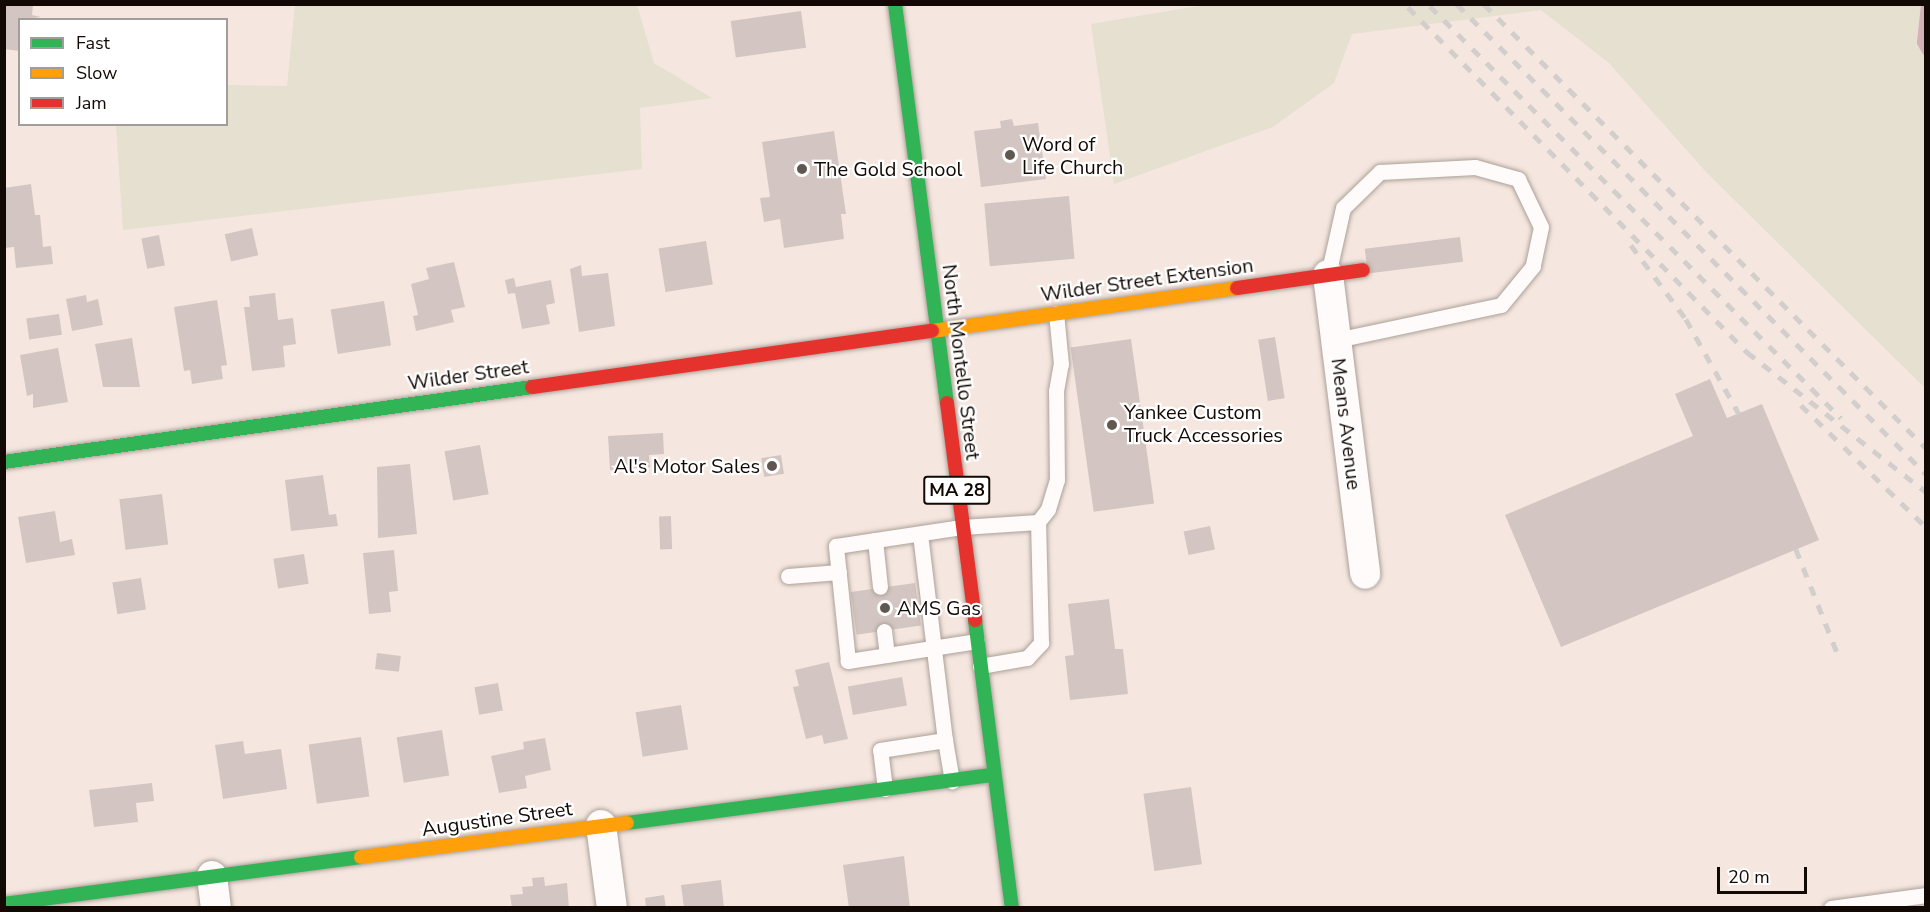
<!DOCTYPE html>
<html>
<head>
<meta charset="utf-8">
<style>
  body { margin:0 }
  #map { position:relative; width:1930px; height:912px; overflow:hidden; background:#f5e7df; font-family:"Nunito Sans",sans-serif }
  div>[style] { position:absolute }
  .green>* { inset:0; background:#e5e0d0 }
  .stream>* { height:9px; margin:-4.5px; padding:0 4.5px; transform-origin:4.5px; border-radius:4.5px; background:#d3b2ba }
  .building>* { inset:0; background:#d3c6c2; transform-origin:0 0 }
  .roads { filter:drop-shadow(0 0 2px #aca19a) drop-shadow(0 0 2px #aca19a) }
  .lane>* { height:15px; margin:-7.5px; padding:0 7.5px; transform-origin:7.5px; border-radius:7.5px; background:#fefbfa }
  .street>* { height:30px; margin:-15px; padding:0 15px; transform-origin:15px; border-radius:15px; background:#fefbfa }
  .fast>* { height:14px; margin:-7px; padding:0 7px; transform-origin:7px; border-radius:7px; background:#30b455 }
  .slow>* { height:14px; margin:-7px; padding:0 7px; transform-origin:7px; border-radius:7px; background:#ff9f0a }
  .jam>* { height:14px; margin:-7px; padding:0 7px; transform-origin:7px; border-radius:7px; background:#e5322d }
  .rail>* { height:4.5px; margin-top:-2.25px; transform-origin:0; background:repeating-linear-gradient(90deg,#d2cecb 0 10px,transparent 0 20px) }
  .dots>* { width:16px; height:16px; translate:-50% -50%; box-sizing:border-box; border:3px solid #fff; border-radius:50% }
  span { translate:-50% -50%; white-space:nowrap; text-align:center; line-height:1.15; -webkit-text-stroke:4.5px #fff; paint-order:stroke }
  .shield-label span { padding:2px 4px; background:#fff; border:2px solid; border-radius:4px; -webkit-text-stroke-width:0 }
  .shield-label { font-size:18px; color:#120904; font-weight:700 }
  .poi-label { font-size:20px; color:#120904 }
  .left { translate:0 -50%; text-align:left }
  .right { translate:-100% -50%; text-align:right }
  .street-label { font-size:20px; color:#120904 }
  .frame { position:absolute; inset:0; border:6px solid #120904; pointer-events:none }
  .legend { position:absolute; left:18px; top:18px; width:210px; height:108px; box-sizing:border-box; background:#fff; border:2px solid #a09d9b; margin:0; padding:8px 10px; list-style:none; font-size:18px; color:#120904 }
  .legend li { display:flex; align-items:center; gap:12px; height:30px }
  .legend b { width:30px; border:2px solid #a09d9b }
  .scale { position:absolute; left:1717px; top:867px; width:90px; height:27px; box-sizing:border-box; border:3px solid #120904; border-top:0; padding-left:8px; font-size:18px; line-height:21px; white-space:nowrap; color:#120904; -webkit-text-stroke:4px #fff; paint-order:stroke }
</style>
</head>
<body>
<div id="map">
  <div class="green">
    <div style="clip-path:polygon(295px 5px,637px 5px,654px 63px,712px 98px,640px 108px,642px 169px,123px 230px,116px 125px,226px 124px,227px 85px,287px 86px)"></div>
    <div style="clip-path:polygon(1204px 5px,1925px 5px,1925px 388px,1707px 173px,1609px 63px,1541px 10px,1352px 34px,1334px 83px,1273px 127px,1114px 184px,1091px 24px)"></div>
  </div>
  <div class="stream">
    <div style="left:1925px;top:4px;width:38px;rotate:96deg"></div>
    <div style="left:1921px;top:42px;width:10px;rotate:61deg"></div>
  </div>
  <div class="building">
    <div style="clip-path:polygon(4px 4px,33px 5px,32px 15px,41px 17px,20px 20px,20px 51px,4px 49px)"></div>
    <div style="left:801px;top:11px;width:37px;height:71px;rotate:82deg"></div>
    <div style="clip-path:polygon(1012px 119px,1014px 126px,1038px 123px,1046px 179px,981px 187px,974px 131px,1001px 128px,1000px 121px)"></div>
    <div style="clip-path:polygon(834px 131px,846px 214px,841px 214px,844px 239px,784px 248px,780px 219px,764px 222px,760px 198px,770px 197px,762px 142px)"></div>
    <div style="clip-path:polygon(31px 184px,35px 215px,40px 215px,43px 247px,51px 246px,53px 264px,16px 268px,14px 247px,4px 248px,4px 188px)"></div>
    <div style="left:1069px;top:196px;width:63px;height:85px;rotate:85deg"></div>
    <div style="left:252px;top:228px;width:28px;height:28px;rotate:77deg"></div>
    <div style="left:159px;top:235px;width:31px;height:18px;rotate:79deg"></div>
    <div style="left:1460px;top:237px;width:25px;height:96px;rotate:83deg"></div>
    <div style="left:706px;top:241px;width:44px;height:48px;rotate:81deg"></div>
    <div style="clip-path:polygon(454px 262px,465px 307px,451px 310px,454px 322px,416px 331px,413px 316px,418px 315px,411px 284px,429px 279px,426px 268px)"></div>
    <div style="clip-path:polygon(581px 265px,582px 276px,608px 273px,615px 326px,579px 332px,570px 269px)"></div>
    <div style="clip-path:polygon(514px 278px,516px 287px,551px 280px,555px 303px,546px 305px,550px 324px,522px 329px,515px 293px,508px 294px,505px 280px)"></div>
    <div style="clip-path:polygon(275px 293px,278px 320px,293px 318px,296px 344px,283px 346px,285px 367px,252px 371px,244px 307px,250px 307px,249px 296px)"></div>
    <div style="clip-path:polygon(86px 295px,87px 302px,98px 299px,103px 325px,72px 331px,66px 299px)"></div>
    <div style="clip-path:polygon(217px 300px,227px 365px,221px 366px,223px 379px,192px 384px,190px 370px,184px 371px,174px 307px)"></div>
    <div style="left:384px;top:301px;width:45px;height:54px;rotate:81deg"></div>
    <div style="left:59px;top:314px;width:21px;height:33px;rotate:82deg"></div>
    <div style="left:1275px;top:337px;width:62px;height:17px;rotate:81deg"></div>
    <div style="clip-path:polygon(132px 338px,140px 387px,103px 387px,95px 344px)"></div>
    <div style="left:1131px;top:339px;width:166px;height:61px;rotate:82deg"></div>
    <div style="clip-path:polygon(58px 348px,68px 402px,33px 408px,33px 394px,27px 396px,20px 355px)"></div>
    <div style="clip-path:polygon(1710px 379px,1727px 418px,1762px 404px,1819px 540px,1561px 647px,1505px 515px,1693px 436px,1675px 394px)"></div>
    <div style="clip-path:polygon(663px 433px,664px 454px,649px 455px,650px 467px,610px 470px,608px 436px)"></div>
    <div style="left:480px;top:445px;width:50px;height:36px;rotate:80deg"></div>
    <div style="left:781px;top:455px;width:19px;height:20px;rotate:81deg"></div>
    <div style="clip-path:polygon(410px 464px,417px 534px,378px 538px,377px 467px)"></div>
    <div style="clip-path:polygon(323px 475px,329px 515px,336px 514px,338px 526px,291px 531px,285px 480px)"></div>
    <div style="left:162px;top:494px;width:51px;height:43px;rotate:83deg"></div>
    <div style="clip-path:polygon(55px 511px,60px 542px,72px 539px,75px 555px,26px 563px,18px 517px)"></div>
    <div style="left:671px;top:516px;width:33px;height:12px;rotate:88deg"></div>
    <div style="left:1210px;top:526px;width:24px;height:27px;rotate:78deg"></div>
    <div style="clip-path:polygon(394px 550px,398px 591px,389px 592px,391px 612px,369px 614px,363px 553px)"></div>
    <div style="left:304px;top:554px;width:30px;height:31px;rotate:81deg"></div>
    <div style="left:141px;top:578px;width:32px;height:29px;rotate:81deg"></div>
    <div style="left:915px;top:583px;width:43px;height:65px;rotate:82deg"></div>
    <div style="clip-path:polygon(1109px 599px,1115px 649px,1123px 649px,1128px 694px,1070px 700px,1065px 656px,1074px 655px,1068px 604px)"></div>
    <div style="left:377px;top:653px;width:24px;height:16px;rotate:7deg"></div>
    <div style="clip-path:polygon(829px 662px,848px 739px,824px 744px,822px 735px,806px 739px,793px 687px,799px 686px,795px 670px)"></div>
    <div style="left:902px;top:677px;width:29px;height:55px;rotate:80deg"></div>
    <div style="left:498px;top:683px;width:28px;height:24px;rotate:80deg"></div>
    <div style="left:681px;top:705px;width:45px;height:46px;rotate:81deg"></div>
    <div style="left:442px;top:730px;width:46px;height:46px;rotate:81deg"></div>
    <div style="left:361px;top:737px;width:60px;height:53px;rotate:82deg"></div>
    <div style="clip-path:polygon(545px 738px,551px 770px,525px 776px,527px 788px,499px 793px,491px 756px,524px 749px,523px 742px)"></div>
    <div style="clip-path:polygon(243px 741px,245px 754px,281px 749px,287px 789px,223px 799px,215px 745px)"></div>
    <div style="clip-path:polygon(152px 783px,154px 801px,136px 803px,138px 822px,94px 827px,89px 790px)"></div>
    <div style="left:1191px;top:787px;width:78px;height:48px;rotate:82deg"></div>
    <div style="clip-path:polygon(904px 856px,910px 908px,849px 908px,843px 865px)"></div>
    <div style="clip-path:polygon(544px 877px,545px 886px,567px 883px,569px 908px,512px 908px,510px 895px,523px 894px,522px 887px,533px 886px,532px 878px)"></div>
    <div style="clip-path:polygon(721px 880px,724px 908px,684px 908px,681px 885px)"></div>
    <div style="clip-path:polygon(664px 895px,666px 908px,646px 908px,645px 898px)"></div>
  </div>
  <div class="roads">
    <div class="lane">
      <div style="left:1328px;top:275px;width:69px;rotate:-77.4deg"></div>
      <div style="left:1343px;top:208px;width:52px;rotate:-44.2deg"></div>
      <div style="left:1380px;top:172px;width:95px;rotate:-3deg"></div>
      <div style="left:1475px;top:167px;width:45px;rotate:15.6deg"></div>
      <div style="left:1518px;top:179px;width:53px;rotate:64.4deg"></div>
      <div style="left:1541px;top:227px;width:40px;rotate:102deg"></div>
      <div style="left:1533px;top:266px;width:50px;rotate:129.4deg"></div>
      <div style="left:1501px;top:305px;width:169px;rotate:168deg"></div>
      <div style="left:920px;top:534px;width:208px;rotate:83.1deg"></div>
      <div style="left:875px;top:540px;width:47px;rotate:83.9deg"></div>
      <div style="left:788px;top:576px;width:51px;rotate:-4.5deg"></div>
      <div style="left:884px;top:631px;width:24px;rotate:83deg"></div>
      <div style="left:977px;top:641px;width:131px;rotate:171.2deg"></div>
      <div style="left:848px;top:661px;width:116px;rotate:-96deg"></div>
      <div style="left:836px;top:546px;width:127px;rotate:-8.6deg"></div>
      <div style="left:962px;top:527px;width:76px;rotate:-3.8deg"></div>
      <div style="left:980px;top:666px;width:48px;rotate:-9.7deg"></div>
      <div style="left:1027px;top:658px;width:21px;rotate:-47deg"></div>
      <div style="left:1041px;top:643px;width:121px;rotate:-91.4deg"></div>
      <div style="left:1038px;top:522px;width:16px;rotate:-52deg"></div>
      <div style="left:1048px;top:509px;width:30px;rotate:-73deg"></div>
      <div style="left:1057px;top:480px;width:89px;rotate:-90.6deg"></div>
      <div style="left:1056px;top:391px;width:27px;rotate:-80deg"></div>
      <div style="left:1061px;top:364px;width:51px;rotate:-95.6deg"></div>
      <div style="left:885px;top:789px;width:39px;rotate:-97deg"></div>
      <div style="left:880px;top:750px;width:66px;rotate:-8.7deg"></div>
      <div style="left:945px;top:740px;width:42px;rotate:80.3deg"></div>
      <div style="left:1831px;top:908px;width:96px;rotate:-7.8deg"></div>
    </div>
    <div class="street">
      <div style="left:1328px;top:275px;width:301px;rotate:82.9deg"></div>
      <div style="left:601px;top:825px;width:84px;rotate:82.5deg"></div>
      <div style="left:212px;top:876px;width:32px;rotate:83deg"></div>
    </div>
    <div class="fast">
      <div style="left:895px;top:4px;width:402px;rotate:82.6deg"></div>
      <div style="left:4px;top:462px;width:533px;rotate:-8.08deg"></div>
      <div style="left:975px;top:620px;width:290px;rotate:82.7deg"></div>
      <div style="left:627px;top:823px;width:370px;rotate:-7.5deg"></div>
      <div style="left:4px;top:904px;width:360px;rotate:-7.5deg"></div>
    </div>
    <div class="slow">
      <div style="left:932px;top:331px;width:308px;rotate:-8deg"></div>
      <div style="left:361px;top:857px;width:268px;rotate:-7.3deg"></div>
    </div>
    <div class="jam">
      <div style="left:1237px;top:288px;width:127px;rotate:-8.1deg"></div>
      <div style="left:532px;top:387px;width:404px;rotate:-8deg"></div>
      <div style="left:947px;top:403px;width:219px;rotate:82.6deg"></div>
    </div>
  </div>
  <div class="rail">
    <div style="left:1457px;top:4px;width:664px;rotate:45.06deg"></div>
    <div style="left:1484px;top:4px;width:626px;rotate:45.13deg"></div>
    <div style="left:1430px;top:6px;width:582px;rotate:45.07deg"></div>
    <div style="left:1408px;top:7px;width:484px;rotate:45.5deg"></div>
    <div style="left:1747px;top:352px;width:227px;rotate:38deg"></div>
    <div style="left:1631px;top:245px;width:92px;rotate:53.4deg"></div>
    <div style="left:1686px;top:319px;width:109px;rotate:60.8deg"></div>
    <div style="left:1801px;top:405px;width:175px;rotate:44.3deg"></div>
    <div style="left:1796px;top:549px;width:111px;rotate:68.3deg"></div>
  </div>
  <div class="dots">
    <div style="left:1010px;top:155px;background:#615751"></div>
    <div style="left:802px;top:169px;background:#615751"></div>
    <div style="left:1112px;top:425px;background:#615751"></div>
    <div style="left:772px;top:466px;background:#615751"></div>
    <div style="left:885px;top:608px;background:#615751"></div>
  </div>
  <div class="shield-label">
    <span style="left:957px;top:490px">MA 28</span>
  </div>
  <div class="poi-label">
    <span class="left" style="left:1022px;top:156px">Word of<br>Life Church</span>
    <span class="left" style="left:814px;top:169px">The Gold School</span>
    <span class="left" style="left:1124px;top:424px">Yankee Custom<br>Truck Accessories</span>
    <span class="right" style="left:760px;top:466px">Al's Motor Sales</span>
    <span class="left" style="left:897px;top:608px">AMS Gas</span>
  </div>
  <div class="street-label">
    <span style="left:1147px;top:280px;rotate:-8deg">Wilder Street Extension</span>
    <span style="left:961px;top:362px;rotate:83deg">North Montello Street</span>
    <span style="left:468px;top:375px;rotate:-8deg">Wilder Street</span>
    <span style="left:1346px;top:424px;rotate:83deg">Means Avenue</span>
    <span style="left:497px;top:819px;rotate:-8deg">Augustine Street</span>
  </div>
  <div class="frame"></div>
  <ul class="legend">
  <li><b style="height:8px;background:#30b455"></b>Fast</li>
  <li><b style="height:8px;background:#ff9f0a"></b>Slow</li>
  <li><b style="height:8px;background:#e5322d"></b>Jam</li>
  </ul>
  <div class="scale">20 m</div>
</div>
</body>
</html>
